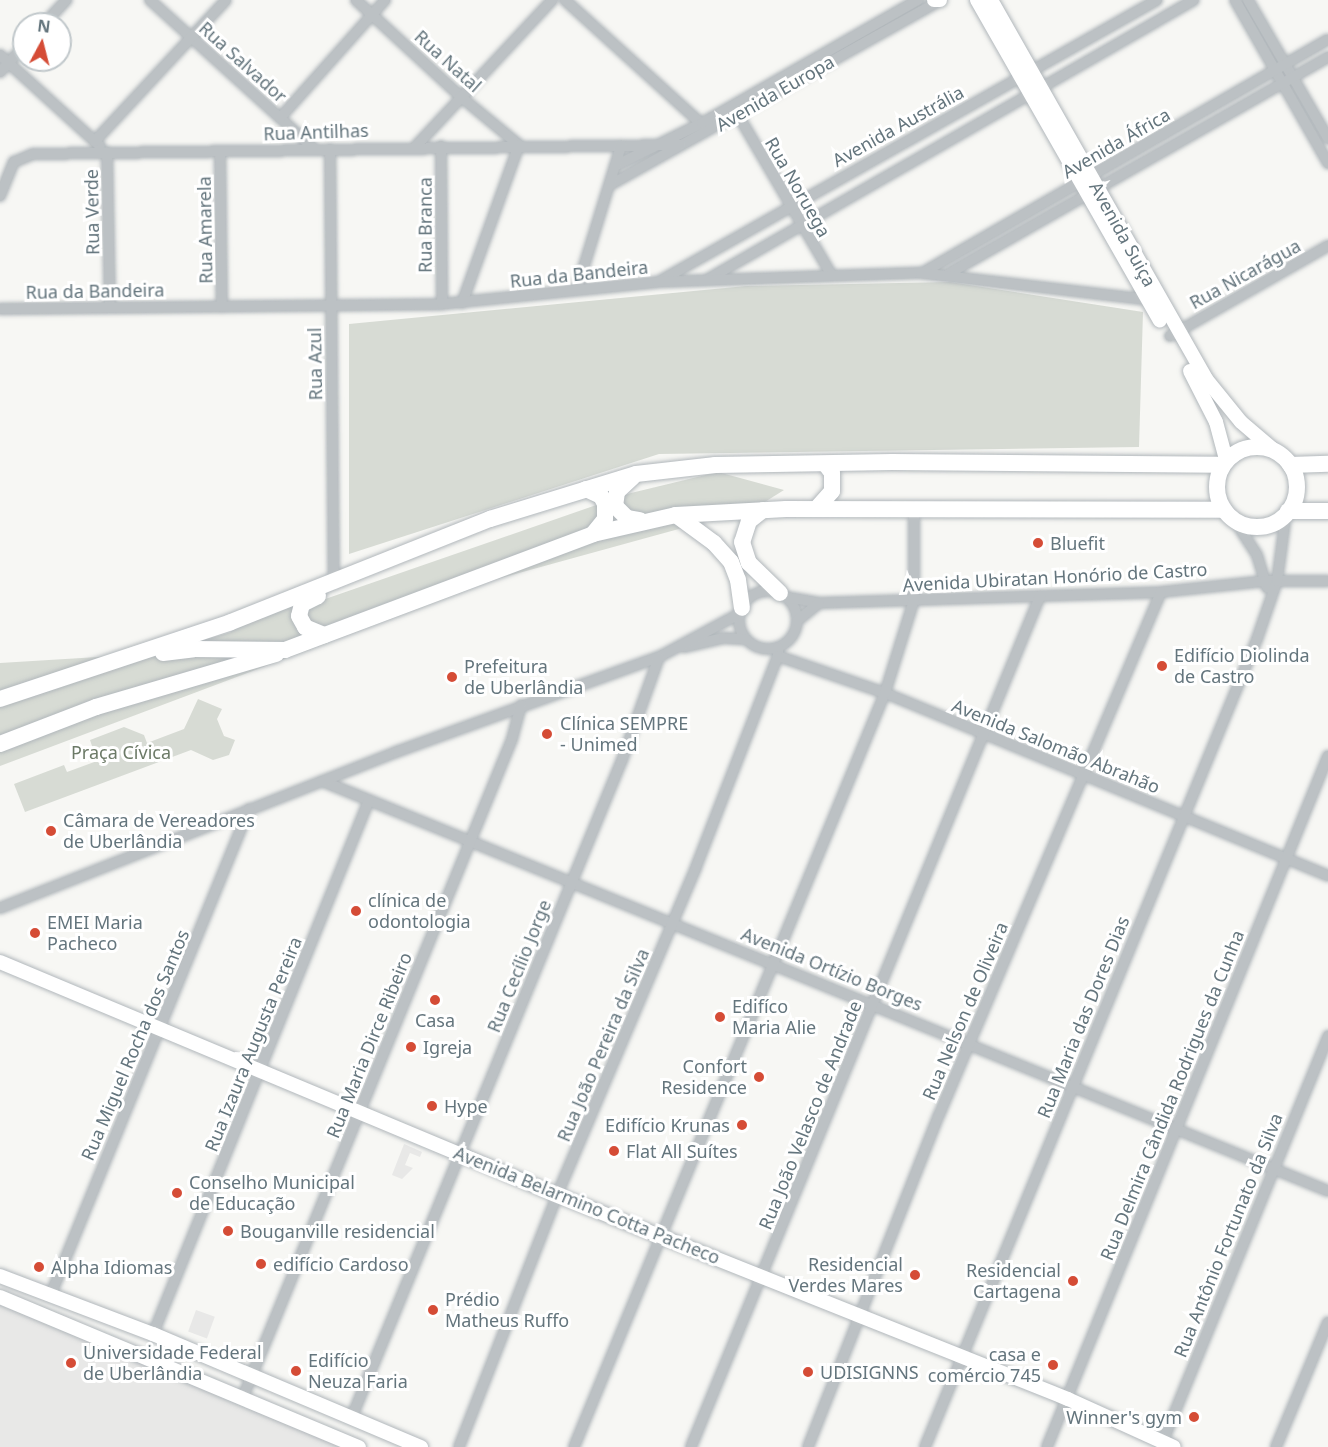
<!DOCTYPE html>
<html>
<head>
<meta charset="utf-8">
<style>
  body { margin:0 }
  #map { position:relative; width:1328px; height:1447px; overflow:hidden; background:#f7f7f4; font-family:"Noto Sans",sans-serif }
  div>[style] { position:absolute }
  .built>* { inset:0; background:#e8e8e7; transform-origin:0 0 }
  .green>* { inset:0; background:#d7dbd4 }
  .roads { filter:drop-shadow(0 0 2px #b1b7bb) drop-shadow(0 0 2px #b1b7bb) }
  .street>* { height:10px; margin:-5px; padding:0 5px; transform-origin:5px; border-radius:5px; background:#bcc1c4 }
  .street>.ring { margin:-5px; padding:0; box-sizing:content-box; background:none; border:10px solid #bcc1c4; border-radius:50% }
  .secondary>* { height:14px; margin:-7px; padding:0 7px; transform-origin:7px; border-radius:7px; background:#fff }
  .primary>* { height:16px; margin:-8px; padding:0 8px; transform-origin:8px; border-radius:8px; background:#fff }
  .primary>.ring { margin:-8px; padding:0; box-sizing:content-box; background:none; border:16px solid #fff; border-radius:50% }
  .dots>* { width:16px; height:16px; translate:-50% -50%; box-sizing:border-box; border:3px solid #fff; border-radius:50% }
  span { translate:-50% -50%; white-space:nowrap; text-align:center; line-height:1.15; -webkit-text-stroke:6px #fff; paint-order:stroke }
  .street-label { font-size:18px; color:#64757d }
  .poi-label { font-size:18px; color:#64757d }
  .left { translate:0 -50%; text-align:left }
  .right { translate:-100% -50%; text-align:right }
  .park-label { font-size:18px; color:#6c7a67 }
  .north { position:absolute; left:12px; top:12px; width:60px; height:60px; box-sizing:border-box; background:#fff; border:2px solid #c1c8cb; border-radius:50%; rotate:7deg; font-size:16px; font-weight:700; line-height:24px; text-align:center; color:#64757d }
  .north::after { content:''; display:block; margin:auto; width:21px; height:27px; background:#d54c36; clip-path:polygon(50% 0,100% 100%,50% 72%,0 100%) }
</style>
</head>
<body>
<div id="map">
  <div class="built">
    <div style="clip-path:polygon(404px 1144px,422px 1152px,420px 1157px,410px 1153px,405px 1165px,413px 1168px,402px 1179px,392px 1175px)"></div>
    <div style="clip-path:polygon(0 1305px,98px 1345px,340px 1447px,0 1447px)"></div>
    <div style="left:196px;top:1310px;width:20px;height:23px;rotate:20deg"></div>
  </div>
  <div class="green">
    <div style="clip-path:polygon(950px 282px,1143px 312px,1139px 447px,659px 454px,349px 554px,349px 324px,746px 286px)"></div>
    <div style="clip-path:polygon(718px 472px,784px 490px,755px 508px,497px 579px,0 766px,0 663px,163px 653px,231px 632px,230px 627px,303px 601px,305px 606px,631px 493px)"></div>
    <div style="clip-path:polygon(198px 699px,222px 709px,217px 719px,224px 736px,235px 740px,229px 755px,213px 760px,191px 750px,25px 812px,14px 784px,64px 765px,67px 772px,97px 761px,90px 740px,124px 727px,144px 735px,147px 743px,184px 729px)"></div>
  </div>
  <div class="roads">
    <div class="street">
      <div style="left:150px;top:0;width:220px;rotate:42.2deg"></div>
      <div style="left:356px;top:0;width:142px;rotate:42.7deg"></div>
      <div style="left:460px;top:96px;width:77px;rotate:39.7deg"></div>
      <div style="left:519px;top:145px;width:168px;rotate:109.8deg"></div>
      <div style="left:565px;top:0;width:189px;rotate:42.2deg"></div>
      <div style="left:1235px;top:0;width:188px;rotate:60.3deg"></div>
      <div style="left:1248px;top:0;width:160px;rotate:59.9deg"></div>
      <div style="left:44px;top:24px;width:33px;rotate:-47deg"></div>
      <div style="left:0;top:55px;width:135px;rotate:42.3deg"></div>
      <div style="left:0;top:72px;width:35px;rotate:-47deg"></div>
      <div style="left:734px;top:108px;width:194px;rotate:59.7deg"></div>
      <div style="left:280px;top:118px;width:158px;rotate:-48.3deg"></div>
      <div style="left:95px;top:141px;width:192px;rotate:-47.1deg"></div>
      <div style="left:416px;top:146px;width:200px;rotate:-47deg"></div>
      <div style="left:441px;top:146px;width:158px;rotate:89.6deg"></div>
      <div style="left:330px;top:149px;width:429px;rotate:89.5deg"></div>
      <div style="left:107px;top:152px;width:155px;rotate:88.9deg"></div>
      <div style="left:220px;top:152px;width:155px;rotate:89.3deg"></div>
      <div style="left:615px;top:166px;width:97px;rotate:-26.3deg"></div>
      <div style="left:702px;top:123px;width:249px;rotate:-29.7deg"></div>
      <div style="left:610px;top:185px;width:375px;rotate:-29.2deg"></div>
      <div style="left:0;top:196px;width:37px;rotate:-68deg"></div>
      <div style="left:14px;top:162px;width:21px;rotate:-23deg"></div>
      <div style="left:33px;top:154px;width:648px;rotate:-0.8deg"></div>
      <div style="left:922px;top:273px;width:468px;rotate:-29.9deg"></div>
      <div style="left:948px;top:274px;width:438px;rotate:-29.7deg"></div>
      <div style="left:708px;top:279px;width:560px;rotate:-29.86deg"></div>
      <div style="left:658px;top:282px;width:573px;rotate:-29.47deg"></div>
      <div style="left:577px;top:289px;width:150px;rotate:-72.9deg"></div>
      <div style="left:0;top:309px;width:442px;rotate:-0.6deg"></div>
      <div style="left:442px;top:304px;width:216px;rotate:-5.8deg"></div>
      <div style="left:657px;top:282px;width:264px;rotate:-2deg"></div>
      <div style="left:921px;top:273px;width:233px;rotate:6.7deg"></div>
      <div style="left:1170px;top:336px;width:182px;rotate:-29.7deg"></div>
      <div style="left:1235px;top:521px;width:40px;rotate:57.1deg"></div>
      <div style="left:1257px;top:555px;width:34px;rotate:73deg"></div>
      <div class="ring" style="left:739px;top:591px;width:48px;height:48px"></div>
      <div style="left:786px;top:597px;width:34px;rotate:10deg"></div>
      <div style="left:819px;top:603px;width:342px;rotate:-1.8deg"></div>
      <div style="left:1161px;top:592px;width:105px;rotate:-6deg"></div>
      <div style="left:1265px;top:581px;width:63px"></div>
      <div style="left:797px;top:621px;width:28px;rotate:-39deg"></div>
      <div style="left:684px;top:647px;width:41px;rotate:-12.7deg"></div>
      <div style="left:724px;top:638px;width:22px;rotate:3deg"></div>
      <div style="left:778px;top:648px;width:8px;rotate:90deg"></div>
      <div style="left:778px;top:656px;width:113px;rotate:19.1deg"></div>
      <div style="left:885px;top:693px;width:479px;rotate:22.4deg"></div>
      <div style="left:322px;top:781px;width:1086px;rotate:22.17deg"></div>
      <div style="left:0;top:908px;width:426px;rotate:-21.5deg"></div>
      <div style="left:396px;top:752px;width:280px;rotate:-19.9deg"></div>
      <div style="left:659px;top:657px;width:91px;rotate:-28.3deg"></div>
      <div style="left:51px;top:1294px;width:524px;rotate:-67.79deg"></div>
      <div style="left:153px;top:1334px;width:576px;rotate:-67.98deg"></div>
      <div style="left:243px;top:1397px;width:711px;rotate:-67.76deg"></div>
      <div style="left:512px;top:739px;width:35px;rotate:-75deg"></div>
      <div style="left:351px;top:1419px;width:713px;rotate:-67.65deg"></div>
      <div style="left:622px;top:760px;width:109px;rotate:-70.2deg"></div>
      <div style="left:1161px;top:1446px;width:443px;rotate:-67.8deg"></div>
      <div style="left:459px;top:1447px;width:270px;rotate:-68.7deg"></div>
      <div style="left:557px;top:1195px;width:356px;rotate:-67deg"></div>
      <div style="left:696px;top:867px;width:226px;rotate:-68.8deg"></div>
      <div style="left:574px;top:1447px;width:816px;rotate:-67.59deg"></div>
      <div style="left:885px;top:693px;width:97px;rotate:-72.7deg"></div>
      <div style="left:914px;top:600px;width:91px;rotate:-90deg"></div>
      <div style="left:691px;top:1447px;width:920px;rotate:-67.7deg"></div>
      <div style="left:808px;top:1447px;width:357px;rotate:-68.5deg"></div>
      <div style="left:939px;top:1115px;width:568px;rotate:-67deg"></div>
      <div style="left:925px;top:1447px;width:874px;rotate:-67.66deg"></div>
      <div style="left:1257px;top:639px;width:61px;rotate:-71deg"></div>
      <div style="left:1277px;top:581px;width:68px;rotate:-82.3deg"></div>
      <div style="left:1047px;top:1447px;width:746px;rotate:-67.87deg"></div>
      <div style="left:1276px;top:1447px;width:135px;rotate:-67.4deg"></div>
    </div>
    <div class="secondary">
      <div style="left:934px;top:0;width:6px"></div>
      <div style="left:977px;top:0;width:369px;rotate:60.3deg"></div>
      <div style="left:991px;top:0;width:436px;rotate:60.4deg"></div>
      <div style="left:1206px;top:379px;width:55px;rotate:50.9deg"></div>
      <div style="left:1241px;top:422px;width:46px;rotate:40.6deg"></div>
      <div style="left:1190px;top:371px;width:57px;rotate:63deg"></div>
      <div style="left:1216px;top:422px;width:39px;rotate:75deg"></div>
      <div style="left:0;top:962px;width:604px;rotate:22.7deg"></div>
      <div style="left:557px;top:1195px;width:550px;rotate:21.76deg"></div>
      <div style="left:1068px;top:1399px;width:116px;rotate:24.4deg"></div>
      <div style="left:0;top:1276px;width:164px;rotate:20.8deg"></div>
      <div style="left:153px;top:1334px;width:291px;rotate:22.9deg"></div>
      <div style="left:0;top:1297px;width:389px;rotate:22.7deg"></div>
    </div>
    <div class="primary">
      <div class="ring" style="left:1217px;top:447px;width:64px;height:64px"></div>
      <div style="left:1290px;top:465px;width:38px;rotate:-2deg"></div>
      <div style="left:633px;top:477px;width:22px;rotate:137deg"></div>
      <div style="left:617px;top:492px;width:14px;rotate:98deg"></div>
      <div style="left:615px;top:506px;width:17px;rotate:45deg"></div>
      <div style="left:627px;top:518px;width:13px;rotate:9deg"></div>
      <div style="left:586px;top:489px;width:17px;rotate:25deg"></div>
      <div style="left:601px;top:496px;width:9px;rotate:63deg"></div>
      <div style="left:605px;top:504px;width:15px;rotate:90deg"></div>
      <div style="left:605px;top:519px;width:19px;rotate:129deg"></div>
      <div style="left:816px;top:509px;width:24px;rotate:-48deg"></div>
      <div style="left:832px;top:491px;width:18px;rotate:-90deg"></div>
      <div style="left:832px;top:473px;width:10px;rotate:-127deg"></div>
      <div style="left:763px;top:510px;width:18px;rotate:142deg"></div>
      <div style="left:749px;top:521px;width:22px;rotate:108deg"></div>
      <div style="left:742px;top:542px;width:22px;rotate:72deg"></div>
      <div style="left:749px;top:563px;width:43px;rotate:44.1deg"></div>
      <div style="left:1288px;top:511px;width:40px"></div>
      <div style="left:676px;top:515px;width:47px;rotate:36.4deg"></div>
      <div style="left:714px;top:543px;width:25px;rotate:48deg"></div>
      <div style="left:731px;top:562px;width:19px;rotate:69deg"></div>
      <div style="left:738px;top:580px;width:28px;rotate:82deg"></div>
      <div style="left:318px;top:596px;width:18px;rotate:153deg"></div>
      <div style="left:302px;top:604px;width:12px;rotate:104deg"></div>
      <div style="left:299px;top:616px;width:13px;rotate:61deg"></div>
      <div style="left:305px;top:627px;width:21px;rotate:23deg"></div>
      <div style="left:163px;top:653px;width:31px;rotate:-7deg"></div>
      <div style="left:194px;top:649px;width:91px;rotate:0.6deg"></div>
      <div style="left:285px;top:650px;width:329px;rotate:-20.6deg"></div>
      <div style="left:593px;top:534px;width:85px;rotate:-12.9deg"></div>
      <div style="left:676px;top:515px;width:110px;rotate:-3.1deg"></div>
      <div style="left:786px;top:509px;width:438px;rotate:0.1deg"></div>
      <div style="left:0;top:699px;width:243px;rotate:-18.4deg"></div>
      <div style="left:231px;top:622px;width:279px;rotate:-21.7deg"></div>
      <div style="left:490px;top:519px;width:153px;rotate:-17.1deg"></div>
      <div style="left:636px;top:474px;width:80px;rotate:-6.5deg"></div>
      <div style="left:715px;top:465px;width:177px;rotate:-1deg"></div>
      <div style="left:892px;top:462px;width:331px;rotate:0.5deg"></div>
      <div style="left:0;top:744px;width:103px;rotate:-21.1deg"></div>
      <div style="left:96px;top:707px;width:188px;rotate:-16.4deg"></div>
    </div>
  </div>
  <div class="dots">
    <div style="left:1038px;top:543px;background:#d54c36"></div>
    <div style="left:1162px;top:666px;background:#d54c36"></div>
    <div style="left:452px;top:677px;background:#d54c36"></div>
    <div style="left:547px;top:734px;background:#d54c36"></div>
    <div style="left:51px;top:831px;background:#d54c36"></div>
    <div style="left:356px;top:911px;background:#d54c36"></div>
    <div style="left:35px;top:933px;background:#d54c36"></div>
    <div style="left:435px;top:1000px;background:#d54c36"></div>
    <div style="left:720px;top:1017px;background:#d54c36"></div>
    <div style="left:411px;top:1047px;background:#d54c36"></div>
    <div style="left:759px;top:1077px;background:#d54c36"></div>
    <div style="left:432px;top:1106px;background:#d54c36"></div>
    <div style="left:742px;top:1125px;background:#d54c36"></div>
    <div style="left:614px;top:1151px;background:#d54c36"></div>
    <div style="left:177px;top:1193px;background:#d54c36"></div>
    <div style="left:228px;top:1231px;background:#d54c36"></div>
    <div style="left:261px;top:1264px;background:#d54c36"></div>
    <div style="left:39px;top:1267px;background:#d54c36"></div>
    <div style="left:915px;top:1275px;background:#d54c36"></div>
    <div style="left:1073px;top:1281px;background:#d54c36"></div>
    <div style="left:433px;top:1310px;background:#d54c36"></div>
    <div style="left:71px;top:1363px;background:#d54c36"></div>
    <div style="left:1053px;top:1365px;background:#d54c36"></div>
    <div style="left:296px;top:1371px;background:#d54c36"></div>
    <div style="left:808px;top:1372px;background:#d54c36"></div>
    <div style="left:1194px;top:1417px;background:#d54c36"></div>
  </div>
  <div class="street-label">
    <span style="left:448px;top:61px;rotate:42deg">Rua Natal</span>
    <span style="left:243px;top:62px;rotate:42deg">Rua Salvador</span>
    <span style="left:775px;top:93px;rotate:-30deg">Avenida Europa</span>
    <span style="left:898px;top:126px;rotate:-29deg">Avenida Austrália</span>
    <span style="left:316px;top:132px;rotate:-2deg">Rua Antilhas</span>
    <span style="left:1116px;top:143px;rotate:-30deg">Avenida África</span>
    <span style="left:798px;top:187px;rotate:60deg">Rua Noruega</span>
    <span style="left:92px;top:212px;rotate:-91deg">Rua Verde</span>
    <span style="left:425px;top:225px;rotate:-90deg">Rua Branca</span>
    <span style="left:205px;top:230px;rotate:-91deg">Rua Amarela</span>
    <span style="left:1123px;top:234px;rotate:61deg">Avenida Suiça</span>
    <span style="left:579px;top:274px;rotate:-6deg">Rua da Bandeira</span>
    <span style="left:1245px;top:274px;rotate:-29deg">Rua Nicarágua</span>
    <span style="left:95px;top:291px;rotate:-1deg">Rua da Bandeira</span>
    <span style="left:315px;top:364px;rotate:-91deg">Rua Azul</span>
    <span style="left:1055px;top:577px;rotate:-3deg">Avenida Ubiratan Honório de Castro</span>
    <span style="left:1056px;top:746px;rotate:22deg">Avenida Salomão Abrahão</span>
    <span style="left:519px;top:966px;rotate:-68deg">Rua Cecílio Jorge</span>
    <span style="left:832px;top:969px;rotate:22deg">Avenida Ortízio Borges</span>
    <span style="left:965px;top:1011px;rotate:-67deg">Rua Nelson de Oliveira</span>
    <span style="left:1083px;top:1017px;rotate:-68deg">Rua Maria das Dores Dias</span>
    <span style="left:253px;top:1044px;rotate:-68deg">Rua Izaura Augusta Pereira</span>
    <span style="left:135px;top:1045px;rotate:-67deg">Rua Miguel Rocha dos Santos</span>
    <span style="left:369px;top:1045px;rotate:-68deg">Rua Maria Dirce Ribeiro</span>
    <span style="left:603px;top:1045px;rotate:-67deg">Rua João Pereira da Silva</span>
    <span style="left:1172px;top:1095px;rotate:-68deg">Rua Delmira Cândida Rodrigues da Cunha</span>
    <span style="left:810px;top:1115px;rotate:-68deg">Rua João Velasco de Andrade</span>
    <span style="left:587px;top:1205px;rotate:22deg">Avenida Belarmino Cotta Pacheco</span>
    <span style="left:1228px;top:1235px;rotate:-68deg">Rua Antônio Fortunato da Silva</span>
  </div>
  <div class="poi-label">
    <span class="left" style="left:1050px;top:543px">Bluefit</span>
    <span class="left" style="left:1174px;top:666px">Edifício Diolinda<br>de Castro</span>
    <span class="left" style="left:464px;top:677px">Prefeitura<br>de Uberlândia</span>
    <span class="left" style="left:560px;top:734px">Clínica SEMPRE<br>- Unimed</span>
    <span class="left" style="left:63px;top:831px">Câmara de Vereadores<br>de Uberlândia</span>
    <span class="left" style="left:368px;top:911px">clínica de<br>odontologia</span>
    <span class="left" style="left:47px;top:933px">EMEI Maria<br>Pacheco</span>
    <span class="left" style="left:732px;top:1017px">Edifíco<br>Maria Alie</span>
    <span style="left:435px;top:1020px">Casa</span>
    <span class="left" style="left:423px;top:1047px">Igreja</span>
    <span class="right" style="left:747px;top:1077px">Confort<br>Residence</span>
    <span class="left" style="left:444px;top:1106px">Hype</span>
    <span class="right" style="left:730px;top:1125px">Edifício Krunas</span>
    <span class="left" style="left:626px;top:1151px">Flat All Suítes</span>
    <span class="left" style="left:189px;top:1193px">Conselho Municipal<br>de Educação</span>
    <span class="left" style="left:240px;top:1231px">Bouganville residencial</span>
    <span class="left" style="left:273px;top:1264px">edifício Cardoso</span>
    <span class="right" style="left:903px;top:1275px">Residencial<br>Verdes Mares</span>
    <span class="left" style="left:51px;top:1267px">Alpha Idiomas</span>
    <span class="right" style="left:1061px;top:1281px">Residencial<br>Cartagena</span>
    <span class="left" style="left:445px;top:1310px">Prédio<br>Matheus Ruffo</span>
    <span class="left" style="left:83px;top:1363px">Universidade Federal<br>de Uberlândia</span>
    <span class="right" style="left:1041px;top:1365px">casa e<br>comércio 745</span>
    <span class="left" style="left:308px;top:1371px">Edifício<br>Neuza Faria</span>
    <span class="left" style="left:820px;top:1372px">UDISIGNNS</span>
    <span class="right" style="left:1182px;top:1417px">Winner's gym</span>
  </div>
  <div class="park-label">
    <span style="left:121px;top:752px">Praça Cívica</span>
  </div>
  <div class="north">N</div>
</div>
</body>
</html>
